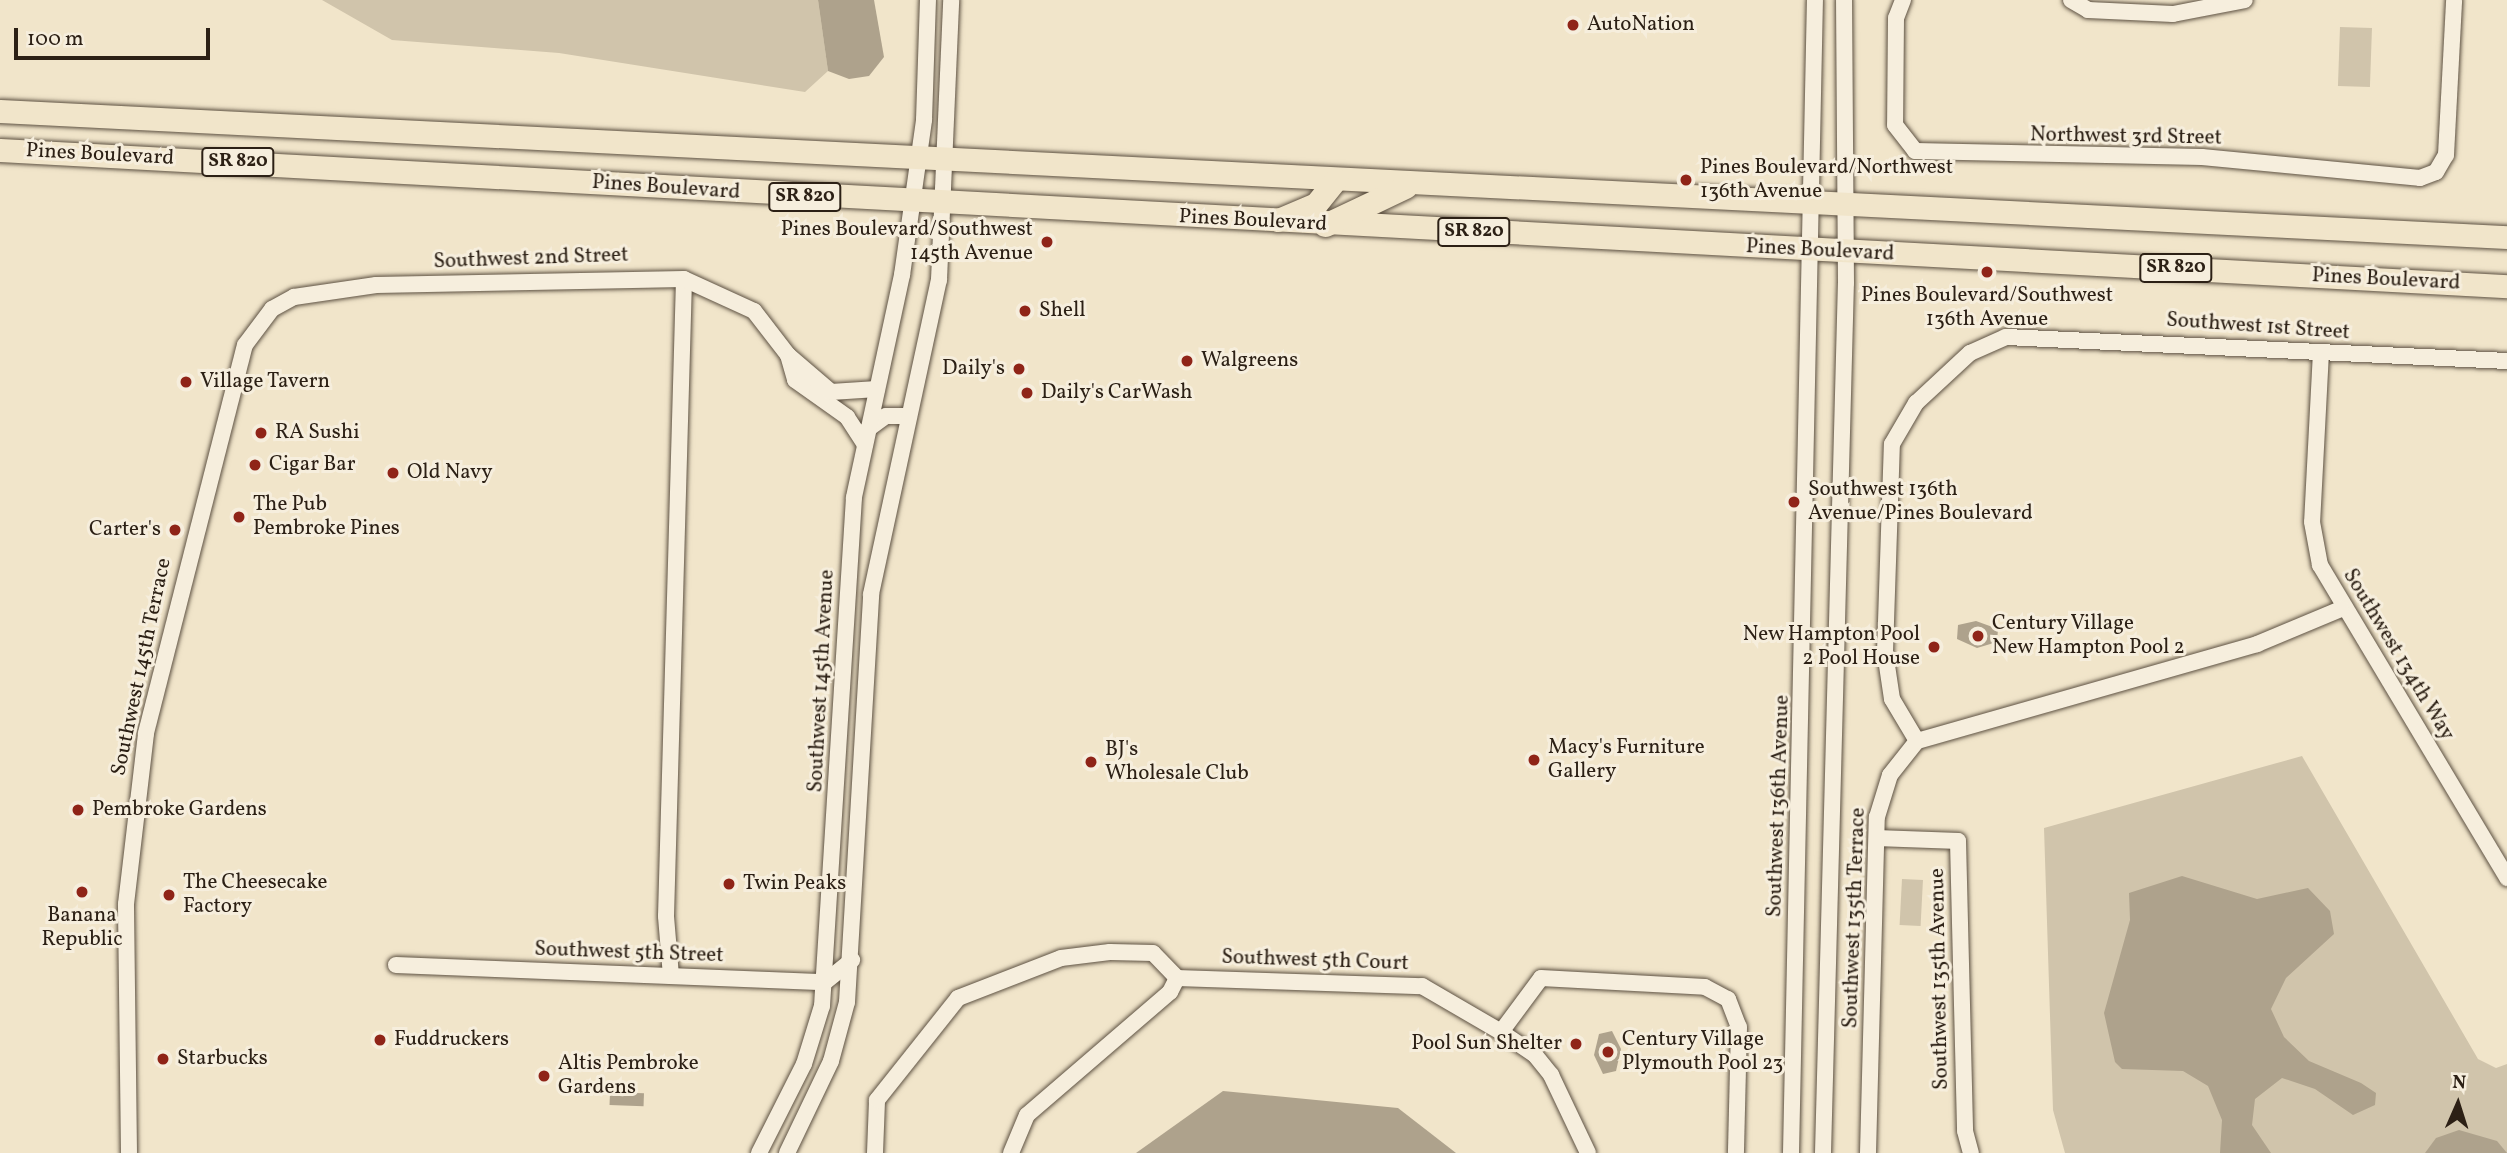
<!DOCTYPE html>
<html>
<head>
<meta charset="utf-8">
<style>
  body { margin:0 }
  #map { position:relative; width:2507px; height:1153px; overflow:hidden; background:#f1e5ca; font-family:Vollkorn,serif }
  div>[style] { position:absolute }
  .green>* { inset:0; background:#d0c4ab; transform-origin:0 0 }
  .water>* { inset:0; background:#aea28c; transform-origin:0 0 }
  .roads { filter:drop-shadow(0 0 2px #5d5142) drop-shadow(0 0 2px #5d5142) }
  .minor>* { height:16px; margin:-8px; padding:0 8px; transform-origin:8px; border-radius:8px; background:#f6eedd }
  .highway>* { height:23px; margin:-11.5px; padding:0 11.5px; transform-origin:11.5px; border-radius:11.5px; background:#f1e5ca }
  .dots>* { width:19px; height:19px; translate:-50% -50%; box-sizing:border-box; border:4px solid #f6eedd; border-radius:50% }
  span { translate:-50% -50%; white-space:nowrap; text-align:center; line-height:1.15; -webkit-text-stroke:6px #f6eedd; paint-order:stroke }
  .shield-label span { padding:2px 5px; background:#f6eedd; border:2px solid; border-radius:5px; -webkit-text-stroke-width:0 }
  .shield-label { font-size:19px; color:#2c2015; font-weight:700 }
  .poi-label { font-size:21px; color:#2c2015 }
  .left { translate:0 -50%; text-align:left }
  .right { translate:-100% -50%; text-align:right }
  .street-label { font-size:21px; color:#2c2015 }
  .north { position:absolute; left:2423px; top:1069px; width:70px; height:70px; -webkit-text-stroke:5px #f6eedd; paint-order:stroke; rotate:3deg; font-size:19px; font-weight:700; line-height:28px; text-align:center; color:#2c2015 }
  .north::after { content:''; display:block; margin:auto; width:24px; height:32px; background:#2c2015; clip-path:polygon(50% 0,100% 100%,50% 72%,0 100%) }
  .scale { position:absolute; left:14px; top:28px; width:196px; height:32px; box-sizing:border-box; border:4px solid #2c2015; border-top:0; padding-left:9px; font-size:21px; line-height:24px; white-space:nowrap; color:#2c2015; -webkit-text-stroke:5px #f6eedd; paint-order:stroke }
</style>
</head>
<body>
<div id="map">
  <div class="green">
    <div style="clip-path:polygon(322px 0,818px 0,828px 71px,805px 92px,559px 53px,392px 40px)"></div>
    <div style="left:2340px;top:27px;width:32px;height:59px;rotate:2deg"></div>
    <div style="clip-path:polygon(2302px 756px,2478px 1059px,2496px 1068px,2507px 1064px,2507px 1153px,2065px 1153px,2053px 1110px,2044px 828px)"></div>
    <div style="left:1902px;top:879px;width:21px;height:46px;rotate:3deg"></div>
  </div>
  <div class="water">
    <div style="clip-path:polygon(818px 0,874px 0,884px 57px,869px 76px,849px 79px,828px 71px)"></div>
    <div style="clip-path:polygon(1976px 621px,1998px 629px,1997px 642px,1977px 648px,1957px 639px,1958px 625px)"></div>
    <div style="clip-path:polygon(2182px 876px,2257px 899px,2308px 888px,2330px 911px,2334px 934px,2286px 978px,2271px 1009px,2284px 1037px,2309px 1061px,2361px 1083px,2376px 1093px,2375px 1105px,2353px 1115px,2315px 1089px,2282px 1078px,2255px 1099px,2252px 1125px,2271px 1153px,2220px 1153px,2222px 1120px,2208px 1086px,2183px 1071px,2122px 1069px,2115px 1062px,2104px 1013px,2130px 920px,2129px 893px)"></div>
    <div style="clip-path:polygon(1612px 1031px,1621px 1049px,1616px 1071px,1603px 1074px,1594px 1055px,1599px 1034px)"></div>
    <div style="clip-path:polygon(1223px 1091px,1398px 1108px,1456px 1153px,1136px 1153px)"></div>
    <div style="left:610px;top:1092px;width:34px;height:13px;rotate:2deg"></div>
    <div style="clip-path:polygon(2459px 1130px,2497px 1141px,2507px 1153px,2425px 1153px,2436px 1138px)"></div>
  </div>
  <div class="roads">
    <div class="minor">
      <div style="left:1903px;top:0;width:19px;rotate:111deg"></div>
      <div style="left:1896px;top:18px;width:107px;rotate:90.5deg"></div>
      <div style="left:1895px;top:125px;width:33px;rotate:52deg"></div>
      <div style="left:1915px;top:151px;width:287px;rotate:1.2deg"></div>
      <div style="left:2202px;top:157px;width:219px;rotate:5.5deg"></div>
      <div style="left:2420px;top:178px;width:17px;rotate:-21deg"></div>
      <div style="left:2436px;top:172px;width:20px;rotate:-60deg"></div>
      <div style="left:2446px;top:155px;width:155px;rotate:-87deg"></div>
      <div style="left:2071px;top:0;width:20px;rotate:30deg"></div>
      <div style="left:2088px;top:10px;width:85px;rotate:2.7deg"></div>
      <div style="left:2173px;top:14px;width:73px;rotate:-11deg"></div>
      <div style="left:2321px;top:352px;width:170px;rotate:93deg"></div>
      <div style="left:2312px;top:522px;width:44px;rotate:79.5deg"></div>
      <div style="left:2320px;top:565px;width:365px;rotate:59.1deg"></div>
      <div style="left:788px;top:355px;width:26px;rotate:74deg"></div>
      <div style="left:795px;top:380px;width:64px;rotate:35.4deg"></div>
      <div style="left:847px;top:417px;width:33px;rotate:57deg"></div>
      <div style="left:868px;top:429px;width:22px;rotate:-36deg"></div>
      <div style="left:886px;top:416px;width:22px"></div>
      <div style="left:1917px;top:741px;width:354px;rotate:-15.9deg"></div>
      <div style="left:2257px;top:644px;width:91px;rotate:-22.6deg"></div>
      <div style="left:1877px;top:838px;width:81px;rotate:2.1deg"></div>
      <div style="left:1958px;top:841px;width:290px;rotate:88.6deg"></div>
      <div style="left:1965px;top:1131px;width:23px;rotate:75deg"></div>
      <div style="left:396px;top:965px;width:429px;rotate:2.3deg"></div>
      <div style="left:825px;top:982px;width:35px;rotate:-39deg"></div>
      <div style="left:671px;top:976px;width:60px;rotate:-94.8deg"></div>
      <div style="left:666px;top:916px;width:637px;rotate:-88.38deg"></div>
      <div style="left:1177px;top:978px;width:245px;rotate:1.9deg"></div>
      <div style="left:1422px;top:986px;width:91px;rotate:30.2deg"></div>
      <div style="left:1501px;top:1032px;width:67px;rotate:-53.5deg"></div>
      <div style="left:1541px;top:978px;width:164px;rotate:3.1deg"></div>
      <div style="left:1705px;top:987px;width:26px;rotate:28deg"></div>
      <div style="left:1728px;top:999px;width:30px;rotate:69deg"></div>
      <div style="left:1739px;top:1027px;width:126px;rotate:91.4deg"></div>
      <div style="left:1501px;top:1032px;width:41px;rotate:34.1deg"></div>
      <div style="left:1535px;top:1055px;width:26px;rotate:51deg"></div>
      <div style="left:1551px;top:1075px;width:86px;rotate:64.6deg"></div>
      <div style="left:129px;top:1153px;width:249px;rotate:-90.7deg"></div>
      <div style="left:126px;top:904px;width:172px;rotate:-83.3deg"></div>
      <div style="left:146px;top:733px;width:400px;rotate:-75.7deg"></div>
      <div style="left:245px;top:345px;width:45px;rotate:-53.1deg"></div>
      <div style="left:272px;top:309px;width:25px;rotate:-29deg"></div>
      <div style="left:294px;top:297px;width:83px;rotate:-8.3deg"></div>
      <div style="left:376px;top:285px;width:308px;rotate:-1.1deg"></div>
      <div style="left:684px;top:279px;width:77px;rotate:24.6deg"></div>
      <div style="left:754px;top:311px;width:56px;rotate:52.3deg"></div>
      <div style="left:788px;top:355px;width:57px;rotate:40.7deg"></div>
      <div style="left:831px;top:392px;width:46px;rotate:-3.7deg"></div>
      <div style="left:759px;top:1153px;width:100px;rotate:-63.2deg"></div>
      <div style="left:804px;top:1064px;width:61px;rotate:-72.8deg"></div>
      <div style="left:822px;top:1006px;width:510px;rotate:-86.4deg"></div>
      <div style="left:854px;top:497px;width:227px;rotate:-77.8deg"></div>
      <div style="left:902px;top:275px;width:157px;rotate:-81.9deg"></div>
      <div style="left:924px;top:120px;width:120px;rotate:-88.1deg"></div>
      <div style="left:787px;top:1153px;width:102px;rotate:-64.4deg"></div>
      <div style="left:831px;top:1061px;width:61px;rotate:-74.8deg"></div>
      <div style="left:847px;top:1002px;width:409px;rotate:-86.6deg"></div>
      <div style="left:871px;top:594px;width:321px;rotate:-77.8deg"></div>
      <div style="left:939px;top:280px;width:280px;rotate:-87.5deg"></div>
      <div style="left:875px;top:1153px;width:53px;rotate:-87.8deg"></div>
      <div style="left:877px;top:1100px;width:130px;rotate:-51.5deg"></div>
      <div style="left:958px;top:998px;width:110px;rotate:-21.2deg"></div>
      <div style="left:1061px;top:958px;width:49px;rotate:-7deg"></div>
      <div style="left:1110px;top:952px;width:43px;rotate:1.3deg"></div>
      <div style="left:1153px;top:953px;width:35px;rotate:46deg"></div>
      <div style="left:1011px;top:1153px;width:41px;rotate:-67.2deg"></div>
      <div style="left:1027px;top:1115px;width:189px;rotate:-40.7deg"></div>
      <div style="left:1170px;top:992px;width:16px;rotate:-63deg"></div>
      <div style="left:1791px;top:1153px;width:1153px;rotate:-88.81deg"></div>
      <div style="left:1823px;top:1153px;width:870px;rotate:-88.49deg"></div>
      <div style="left:1846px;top:283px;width:283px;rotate:-90.4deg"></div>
      <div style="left:1868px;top:1153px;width:336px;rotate:-88.5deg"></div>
      <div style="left:1877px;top:817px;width:44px;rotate:-72.8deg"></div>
      <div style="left:1890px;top:775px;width:43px;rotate:-51.5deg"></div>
      <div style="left:1917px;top:741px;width:49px;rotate:-120.8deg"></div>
      <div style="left:1892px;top:699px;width:48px;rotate:-98.5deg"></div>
      <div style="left:1885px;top:652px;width:208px;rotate:-88.1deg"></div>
      <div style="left:1892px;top:444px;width:48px;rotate:-59.7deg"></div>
      <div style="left:1916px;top:403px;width:74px;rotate:-42.8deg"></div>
      <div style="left:1970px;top:353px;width:39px;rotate:-24deg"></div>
      <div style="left:2006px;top:337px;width:502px;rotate:2.74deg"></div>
    </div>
    <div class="highway">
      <div style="left:0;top:111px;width:2510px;rotate:2.88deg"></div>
      <div style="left:0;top:150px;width:2511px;rotate:3.11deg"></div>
      <div style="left:1278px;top:220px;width:41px;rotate:-22.8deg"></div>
      <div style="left:1316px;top:204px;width:32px;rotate:-51deg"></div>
      <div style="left:1325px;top:225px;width:89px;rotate:-25.4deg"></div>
    </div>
  </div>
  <div class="dots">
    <div style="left:1573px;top:25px;background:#8f2418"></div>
    <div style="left:1686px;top:180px;background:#8f2418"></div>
    <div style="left:1047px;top:242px;background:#8f2418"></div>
    <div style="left:1987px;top:272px;background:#8f2418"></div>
    <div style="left:1025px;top:311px;background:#8f2418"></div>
    <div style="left:1187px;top:361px;background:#8f2418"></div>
    <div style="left:1019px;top:369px;background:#8f2418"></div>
    <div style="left:186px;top:382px;background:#8f2418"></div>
    <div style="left:1027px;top:393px;background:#8f2418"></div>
    <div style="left:261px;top:433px;background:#8f2418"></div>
    <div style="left:255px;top:465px;background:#8f2418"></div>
    <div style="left:393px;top:473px;background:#8f2418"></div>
    <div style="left:1794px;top:502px;background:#8f2418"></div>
    <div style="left:239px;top:517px;background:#8f2418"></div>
    <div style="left:175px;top:530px;background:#8f2418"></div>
    <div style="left:1978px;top:636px;background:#8f2418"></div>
    <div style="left:1934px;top:647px;background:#8f2418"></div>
    <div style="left:1534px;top:760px;background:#8f2418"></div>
    <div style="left:1091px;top:762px;background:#8f2418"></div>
    <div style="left:78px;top:810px;background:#8f2418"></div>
    <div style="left:729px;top:884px;background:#8f2418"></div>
    <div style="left:82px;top:892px;background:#8f2418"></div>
    <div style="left:169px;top:895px;background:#8f2418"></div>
    <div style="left:380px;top:1040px;background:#8f2418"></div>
    <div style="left:1576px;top:1044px;background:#8f2418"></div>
    <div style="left:1608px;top:1052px;background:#8f2418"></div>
    <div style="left:163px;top:1059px;background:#8f2418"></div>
    <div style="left:544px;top:1076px;background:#8f2418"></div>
  </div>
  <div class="shield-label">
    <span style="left:238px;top:162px">SR 820</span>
    <span style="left:805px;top:197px">SR 820</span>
    <span style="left:1474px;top:232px">SR 820</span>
    <span style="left:2176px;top:268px">SR 820</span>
  </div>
  <div class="poi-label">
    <span class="left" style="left:1587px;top:25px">AutoNation</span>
    <span class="left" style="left:1700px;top:180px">Pines Boulevard/Northwest<br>136th Avenue</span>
    <span class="right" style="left:1033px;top:242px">Pines Boulevard/Southwest<br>145th Avenue</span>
    <span style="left:1987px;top:308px">Pines Boulevard/Southwest<br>136th Avenue</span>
    <span class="left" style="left:1039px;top:311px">Shell</span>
    <span class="left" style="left:1201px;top:361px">Walgreens</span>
    <span class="right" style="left:1005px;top:369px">Daily's</span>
    <span class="left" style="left:200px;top:382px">Village Tavern</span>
    <span class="left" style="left:1041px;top:393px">Daily's CarWash</span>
    <span class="left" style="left:275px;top:433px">RA Sushi</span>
    <span class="left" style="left:269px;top:465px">Cigar Bar</span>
    <span class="left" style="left:407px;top:473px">Old Navy</span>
    <span class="left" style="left:1808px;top:502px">Southwest 136th<br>Avenue/Pines Boulevard</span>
    <span class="left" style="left:253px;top:517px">The Pub<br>Pembroke Pines</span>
    <span class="right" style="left:161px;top:530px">Carter's</span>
    <span class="left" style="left:1992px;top:636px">Century Village<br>New Hampton Pool 2</span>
    <span class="right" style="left:1920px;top:647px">New Hampton Pool<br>2 Pool House</span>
    <span class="left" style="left:1548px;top:760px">Macy's Furniture<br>Gallery</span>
    <span class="left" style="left:1105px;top:762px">BJ's<br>Wholesale Club</span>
    <span class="left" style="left:92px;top:810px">Pembroke Gardens</span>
    <span class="left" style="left:183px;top:895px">The Cheesecake<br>Factory</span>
    <span class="left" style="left:743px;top:884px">Twin Peaks</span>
    <span style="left:82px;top:928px">Banana<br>Republic</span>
    <span class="left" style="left:394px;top:1040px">Fuddruckers</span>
    <span class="left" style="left:1622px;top:1052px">Century Village<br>Plymouth Pool 23</span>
    <span class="right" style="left:1562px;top:1044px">Pool Sun Shelter</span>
    <span class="left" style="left:177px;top:1059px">Starbucks</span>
    <span class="left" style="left:558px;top:1076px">Altis Pembroke<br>Gardens</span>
  </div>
  <div class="street-label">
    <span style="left:2126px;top:137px;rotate:1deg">Northwest 3rd Street</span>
    <span style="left:100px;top:155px;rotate:3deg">Pines Boulevard</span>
    <span style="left:666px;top:188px;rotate:4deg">Pines Boulevard</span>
    <span style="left:1253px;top:221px;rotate:3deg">Pines Boulevard</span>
    <span style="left:1820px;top:251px;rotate:3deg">Pines Boulevard</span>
    <span style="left:531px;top:259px;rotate:-2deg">Southwest 2nd Street</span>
    <span style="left:2386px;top:280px;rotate:3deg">Pines Boulevard</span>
    <span style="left:2258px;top:327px;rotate:4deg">Southwest 1st Street</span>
    <span style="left:2398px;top:655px;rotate:59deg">Southwest 134th Way</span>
    <span style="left:142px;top:667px;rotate:-78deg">Southwest 145th Terrace</span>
    <span style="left:822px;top:681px;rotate:-87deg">Southwest 145th Avenue</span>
    <span style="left:1779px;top:806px;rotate:-88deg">Southwest 136th Avenue</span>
    <span style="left:1855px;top:918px;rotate:-88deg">Southwest 135th Terrace</span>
    <span style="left:629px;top:953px;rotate:2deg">Southwest 5th Street</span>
    <span style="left:1315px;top:961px;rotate:2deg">Southwest 5th Court</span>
    <span style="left:1940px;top:979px;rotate:-91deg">Southwest 135th Avenue</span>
  </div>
  <div class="north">N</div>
  <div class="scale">100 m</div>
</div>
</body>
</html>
